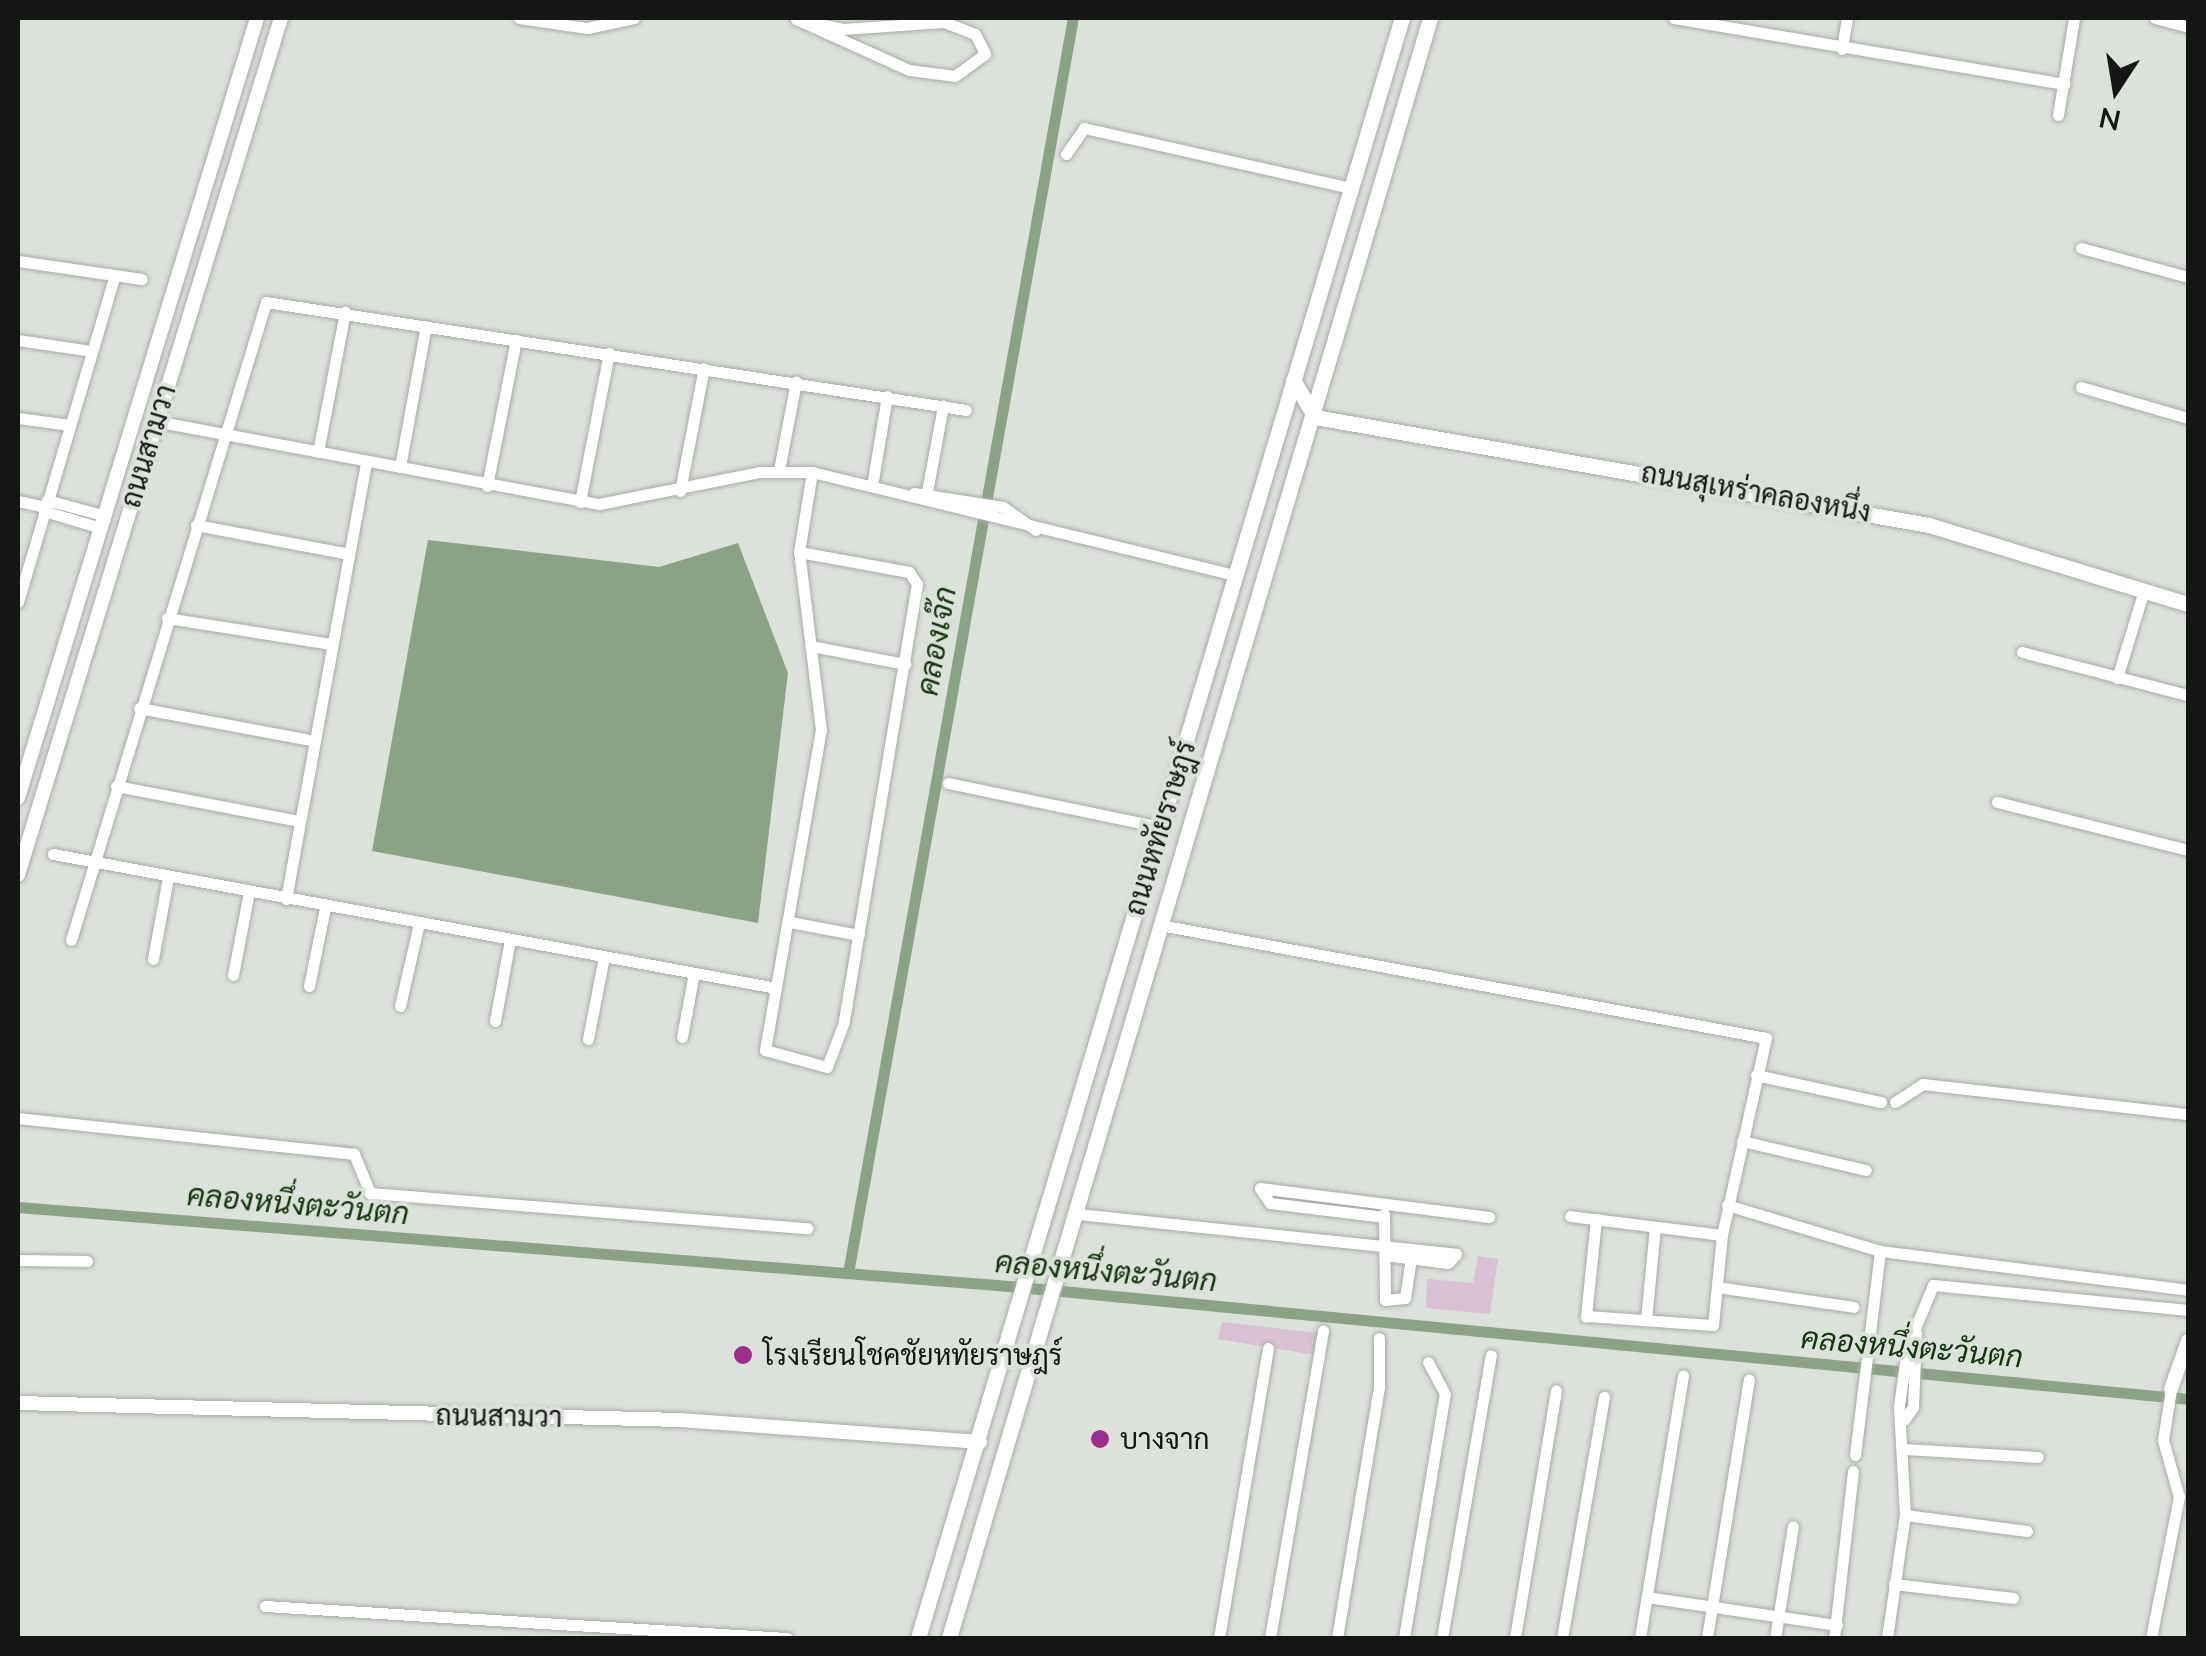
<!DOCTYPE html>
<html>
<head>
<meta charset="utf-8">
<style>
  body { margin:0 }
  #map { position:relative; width:2206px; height:1656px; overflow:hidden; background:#dce1db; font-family:Mulish,Sarabun,sans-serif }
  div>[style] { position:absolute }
  .green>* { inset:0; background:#d8c2d3 }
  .water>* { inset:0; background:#8ba286 }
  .canal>* { height:11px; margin:-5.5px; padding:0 5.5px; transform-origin:5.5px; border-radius:5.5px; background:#8ba286 }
  .roads { filter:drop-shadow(0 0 2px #a7aca6) drop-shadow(0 0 2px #a7aca6) }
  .minor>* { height:11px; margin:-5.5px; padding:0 5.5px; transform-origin:5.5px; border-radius:5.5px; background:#fff }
  .tertiary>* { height:14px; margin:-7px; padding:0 7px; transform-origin:7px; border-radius:7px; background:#fff }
  .secondary>* { height:15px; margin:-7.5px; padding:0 7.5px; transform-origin:7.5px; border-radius:7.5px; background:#fff }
  .dots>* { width:28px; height:28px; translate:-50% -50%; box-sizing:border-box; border:5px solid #dce1db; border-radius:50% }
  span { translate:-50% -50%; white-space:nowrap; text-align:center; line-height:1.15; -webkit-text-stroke:8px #dce1db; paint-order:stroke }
  .street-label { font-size:28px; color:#151715 }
  .poi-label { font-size:28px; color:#151715 }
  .left { translate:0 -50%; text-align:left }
  .water-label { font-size:30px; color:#13350c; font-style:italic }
  .frame { position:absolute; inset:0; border:20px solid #151715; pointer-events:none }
  .north { position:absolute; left:2066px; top:40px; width:100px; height:100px; -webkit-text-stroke:8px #dce1db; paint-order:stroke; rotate:192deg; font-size:28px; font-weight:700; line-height:40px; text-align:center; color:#151715 }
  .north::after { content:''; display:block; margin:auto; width:35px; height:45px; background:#151715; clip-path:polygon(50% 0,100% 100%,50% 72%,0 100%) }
</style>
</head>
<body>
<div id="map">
  <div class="green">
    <div style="clip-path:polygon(1478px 1256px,1498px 1259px,1490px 1314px,1426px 1308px,1427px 1279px,1473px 1283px)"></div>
    <div style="clip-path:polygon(1222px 1322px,1319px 1333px,1315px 1355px,1218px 1339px)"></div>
  </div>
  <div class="water">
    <div style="clip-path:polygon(428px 540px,659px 567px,738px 543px,788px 673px,758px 923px,372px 851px)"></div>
  </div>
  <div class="canal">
    <div style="left:18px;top:1207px;width:994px;rotate:4.56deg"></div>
    <div style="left:1009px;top:1286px;width:1184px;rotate:5.47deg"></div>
    <div style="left:848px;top:1273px;width:1275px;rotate:-79.84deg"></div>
  </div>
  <div class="roads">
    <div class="minor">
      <div style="left:519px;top:18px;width:69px;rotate:8.4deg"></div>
      <div style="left:587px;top:28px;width:48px;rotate:-12deg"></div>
      <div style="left:1674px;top:18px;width:396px;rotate:9.6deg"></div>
      <div style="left:2155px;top:18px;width:34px;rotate:15deg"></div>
      <div style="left:796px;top:19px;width:48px;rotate:12deg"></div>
      <div style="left:843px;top:29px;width:101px;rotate:-4deg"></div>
      <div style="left:944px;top:22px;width:33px;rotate:21deg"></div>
      <div style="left:975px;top:34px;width:22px;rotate:63deg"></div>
      <div style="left:985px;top:54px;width:37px;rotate:144deg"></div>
      <div style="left:955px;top:76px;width:46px;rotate:-172.6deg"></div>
      <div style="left:909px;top:70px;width:124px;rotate:-155.7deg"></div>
      <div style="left:1842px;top:49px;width:31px;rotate:-81deg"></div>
      <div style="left:2058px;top:115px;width:98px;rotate:-80.6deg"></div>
      <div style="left:1066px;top:154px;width:32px;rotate:-55deg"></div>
      <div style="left:1084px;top:128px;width:274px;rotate:12.7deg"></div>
      <div style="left:2081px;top:248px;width:111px;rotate:15.2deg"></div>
      <div style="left:18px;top:261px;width:125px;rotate:8.3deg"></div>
      <div style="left:18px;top:340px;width:75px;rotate:8.5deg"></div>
      <div style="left:2081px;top:387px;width:111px;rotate:16.2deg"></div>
      <div style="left:18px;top:418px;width:52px;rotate:7.7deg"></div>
      <div style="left:155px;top:421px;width:452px;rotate:10.6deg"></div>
      <div style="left:599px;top:504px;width:163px;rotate:-11.3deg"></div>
      <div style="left:759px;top:472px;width:53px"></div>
      <div style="left:812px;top:472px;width:436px;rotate:13.7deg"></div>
      <div style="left:318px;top:452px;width:143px;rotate:-79.1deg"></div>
      <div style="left:400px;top:467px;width:143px;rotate:-79.6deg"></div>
      <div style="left:779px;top:470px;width:90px;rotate:-79.1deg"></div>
      <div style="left:487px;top:486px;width:149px;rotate:-78.8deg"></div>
      <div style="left:872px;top:486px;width:91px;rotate:-80.5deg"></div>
      <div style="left:680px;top:491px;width:125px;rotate:-79deg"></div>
      <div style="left:914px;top:493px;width:90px;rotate:8.9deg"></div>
      <div style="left:1003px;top:507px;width:40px;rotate:34.9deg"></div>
      <div style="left:926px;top:497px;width:93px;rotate:-79.4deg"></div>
      <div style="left:47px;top:500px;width:57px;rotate:15.3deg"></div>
      <div style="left:18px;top:501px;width:29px;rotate:12deg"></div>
      <div style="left:580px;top:502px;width:152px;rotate:-79deg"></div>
      <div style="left:44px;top:511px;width:56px;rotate:16.5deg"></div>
      <div style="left:196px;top:525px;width:156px;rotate:10.7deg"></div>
      <div style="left:799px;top:552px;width:112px;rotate:10.3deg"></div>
      <div style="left:909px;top:572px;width:14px;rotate:56deg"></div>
      <div style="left:917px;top:584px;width:444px;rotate:99.5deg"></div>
      <div style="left:844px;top:1022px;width:48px;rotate:110.7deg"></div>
      <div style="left:827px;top:1067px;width:64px;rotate:-164.7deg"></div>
      <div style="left:765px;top:1050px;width:325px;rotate:-80.1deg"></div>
      <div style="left:821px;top:730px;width:179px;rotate:-97deg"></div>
      <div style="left:799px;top:552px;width:81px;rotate:-80.8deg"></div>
      <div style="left:18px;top:602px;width:341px;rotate:-73.5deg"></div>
      <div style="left:167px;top:618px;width:167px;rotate:9deg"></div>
      <div style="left:816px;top:647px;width:91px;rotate:10.8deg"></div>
      <div style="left:2022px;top:652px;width:171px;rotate:14.6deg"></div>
      <div style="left:2117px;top:678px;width:92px;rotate:-72.9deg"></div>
      <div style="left:139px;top:708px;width:179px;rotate:10.6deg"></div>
      <div style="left:948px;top:783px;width:217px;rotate:11.7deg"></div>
      <div style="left:116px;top:786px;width:187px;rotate:10.8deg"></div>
      <div style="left:1997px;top:802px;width:197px;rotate:14.1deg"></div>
      <div style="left:53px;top:854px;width:735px;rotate:10.5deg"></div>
      <div style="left:286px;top:899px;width:445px;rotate:-79.6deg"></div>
      <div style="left:790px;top:922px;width:70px;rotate:10.7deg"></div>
      <div style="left:1160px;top:925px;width:616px;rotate:10.56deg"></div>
      <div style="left:1766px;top:1038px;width:202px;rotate:102.6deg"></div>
      <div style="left:1722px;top:1235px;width:153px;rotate:-172.9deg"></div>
      <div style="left:71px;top:940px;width:667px;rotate:-73deg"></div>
      <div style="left:266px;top:302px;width:708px;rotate:8.77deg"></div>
      <div style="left:153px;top:959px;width:83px;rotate:-79.6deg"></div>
      <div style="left:233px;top:975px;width:85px;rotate:-79.1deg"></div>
      <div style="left:309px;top:986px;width:80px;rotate:-78.4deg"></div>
      <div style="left:400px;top:1006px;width:85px;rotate:-77.1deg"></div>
      <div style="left:495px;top:1021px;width:82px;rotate:-79.5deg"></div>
      <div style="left:682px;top:1037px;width:65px;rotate:-79.4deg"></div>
      <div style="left:588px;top:1039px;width:84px;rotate:-79deg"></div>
      <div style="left:1756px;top:1075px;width:128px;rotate:12.2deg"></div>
      <div style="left:1895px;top:1102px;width:33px;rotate:-33deg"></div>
      <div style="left:1923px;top:1084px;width:267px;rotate:6.5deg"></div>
      <div style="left:18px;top:1118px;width:338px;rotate:6.1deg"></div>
      <div style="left:354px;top:1154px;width:42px;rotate:67.7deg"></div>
      <div style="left:370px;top:1193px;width:439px;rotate:4.6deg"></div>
      <div style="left:1742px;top:1141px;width:127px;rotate:13.2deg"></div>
      <div style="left:1727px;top:1205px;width:160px;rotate:16.7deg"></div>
      <div style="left:1880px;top:1251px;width:310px;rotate:7.2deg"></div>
      <div style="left:1078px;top:1214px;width:380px;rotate:6deg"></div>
      <div style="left:1456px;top:1254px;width:12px;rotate:132deg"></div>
      <div style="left:1448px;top:1263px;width:64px;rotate:-172.9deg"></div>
      <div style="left:1384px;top:1214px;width:86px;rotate:89.3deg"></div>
      <div style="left:1385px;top:1300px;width:20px;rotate:-6deg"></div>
      <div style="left:1405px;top:1298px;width:40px;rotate:-81.5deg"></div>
      <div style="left:1384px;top:1217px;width:115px;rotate:-173deg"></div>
      <div style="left:1270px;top:1203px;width:18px;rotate:-124deg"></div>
      <div style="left:1260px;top:1188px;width:231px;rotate:7.2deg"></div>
      <div style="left:1596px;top:1219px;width:98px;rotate:95.9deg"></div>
      <div style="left:1586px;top:1316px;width:127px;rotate:4.1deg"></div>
      <div style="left:1713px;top:1325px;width:90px;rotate:-84.3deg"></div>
      <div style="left:18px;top:1260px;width:69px;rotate:0.8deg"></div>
      <div style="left:1717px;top:1287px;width:138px;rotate:8.3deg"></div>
      <div style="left:1646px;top:1320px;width:93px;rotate:-84.5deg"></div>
      <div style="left:1904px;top:1420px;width:16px;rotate:-55deg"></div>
      <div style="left:1913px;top:1407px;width:74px;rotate:-87.7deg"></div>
      <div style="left:1904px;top:1449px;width:134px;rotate:3.4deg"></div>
      <div style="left:1855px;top:1455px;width:206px;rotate:-83deg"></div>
      <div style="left:1905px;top:1515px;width:123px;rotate:7.5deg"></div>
      <div style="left:1894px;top:1584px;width:120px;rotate:6.7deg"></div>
      <div style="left:1647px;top:1597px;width:192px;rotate:8.4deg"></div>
      <div style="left:265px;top:1606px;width:523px;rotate:3.51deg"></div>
      <div style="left:1219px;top:1638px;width:294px;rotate:-80.4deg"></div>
      <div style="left:1270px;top:1638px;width:312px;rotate:-80.2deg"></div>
      <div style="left:1337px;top:1638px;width:254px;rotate:-80.5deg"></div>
      <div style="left:1379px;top:1387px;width:49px;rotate:-90deg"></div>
      <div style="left:1404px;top:1638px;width:247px;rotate:-80.5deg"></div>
      <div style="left:1445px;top:1394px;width:36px;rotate:-118deg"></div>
      <div style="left:1442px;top:1638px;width:287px;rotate:-80.2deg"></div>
      <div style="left:1515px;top:1638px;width:251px;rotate:-80.6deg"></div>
      <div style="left:1562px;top:1638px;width:245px;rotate:-80.1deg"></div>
      <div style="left:1640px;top:1638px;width:266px;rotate:-80.7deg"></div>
      <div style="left:1707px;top:1638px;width:262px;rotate:-80.8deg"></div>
      <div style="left:1775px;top:1638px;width:113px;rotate:-80.9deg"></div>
      <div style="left:1834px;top:1638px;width:168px;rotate:-83.5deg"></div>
      <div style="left:1887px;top:1638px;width:124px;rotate:-81.7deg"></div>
      <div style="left:1905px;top:1515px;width:109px;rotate:-93.2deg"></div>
      <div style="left:1899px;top:1406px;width:59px;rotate:-82.1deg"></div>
      <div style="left:1907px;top:1348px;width:68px;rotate:-67.6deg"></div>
      <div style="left:1933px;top:1285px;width:256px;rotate:5.6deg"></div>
      <div style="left:2151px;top:1638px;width:144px;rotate:-78.8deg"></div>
      <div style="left:2179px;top:1497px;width:59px;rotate:-105.7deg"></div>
      <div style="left:2163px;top:1440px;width:52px;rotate:-81.1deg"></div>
    </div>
    <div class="tertiary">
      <div style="left:18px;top:798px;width:816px;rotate:-72.96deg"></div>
      <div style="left:18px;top:875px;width:896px;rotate:-72.94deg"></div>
      <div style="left:2171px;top:1389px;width:51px;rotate:-70.5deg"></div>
      <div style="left:18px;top:1403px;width:662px;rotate:1.47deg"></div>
      <div style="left:680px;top:1420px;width:301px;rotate:4.2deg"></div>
    </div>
    <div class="secondary">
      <div style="left:1293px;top:380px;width:43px;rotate:59.3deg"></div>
      <div style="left:1315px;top:417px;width:623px;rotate:9.98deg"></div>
      <div style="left:1929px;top:525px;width:271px;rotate:17deg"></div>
      <div style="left:918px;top:1638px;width:1691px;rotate:-73.37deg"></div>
      <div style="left:949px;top:1638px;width:1690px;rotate:-73.46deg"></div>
    </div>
  </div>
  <div class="dots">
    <div style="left:743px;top:1355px;background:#9d2e8d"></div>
    <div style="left:1100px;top:1439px;background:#9d2e8d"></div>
  </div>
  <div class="street-label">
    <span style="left:148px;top:446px;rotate:-73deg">ถนนสามวา</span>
    <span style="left:1756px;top:492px;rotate:10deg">ถนนสุเหร่าคลองหนึ่ง</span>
    <span style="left:1160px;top:828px;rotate:-73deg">ถนนหทัยราษฎร์</span>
    <span style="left:499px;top:1416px;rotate:1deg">ถนนสามวา</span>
  </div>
  <div class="poi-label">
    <span class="left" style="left:763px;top:1355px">โรงเรียนโชคชัยหทัยราษฎร์</span>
    <span class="left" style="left:1120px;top:1439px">บางจาก</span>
  </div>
  <div class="water-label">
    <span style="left:936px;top:641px;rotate:-80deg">คลองเจ๊ก</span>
    <span style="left:298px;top:1204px;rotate:5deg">คลองหนึ่งตะวันตก</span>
    <span style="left:1106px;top:1271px;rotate:5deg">คลองหนึ่งตะวันตก</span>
    <span style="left:1912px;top:1347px;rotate:5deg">คลองหนึ่งตะวันตก</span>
  </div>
  <div class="frame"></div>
  <div class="north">N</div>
</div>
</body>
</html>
